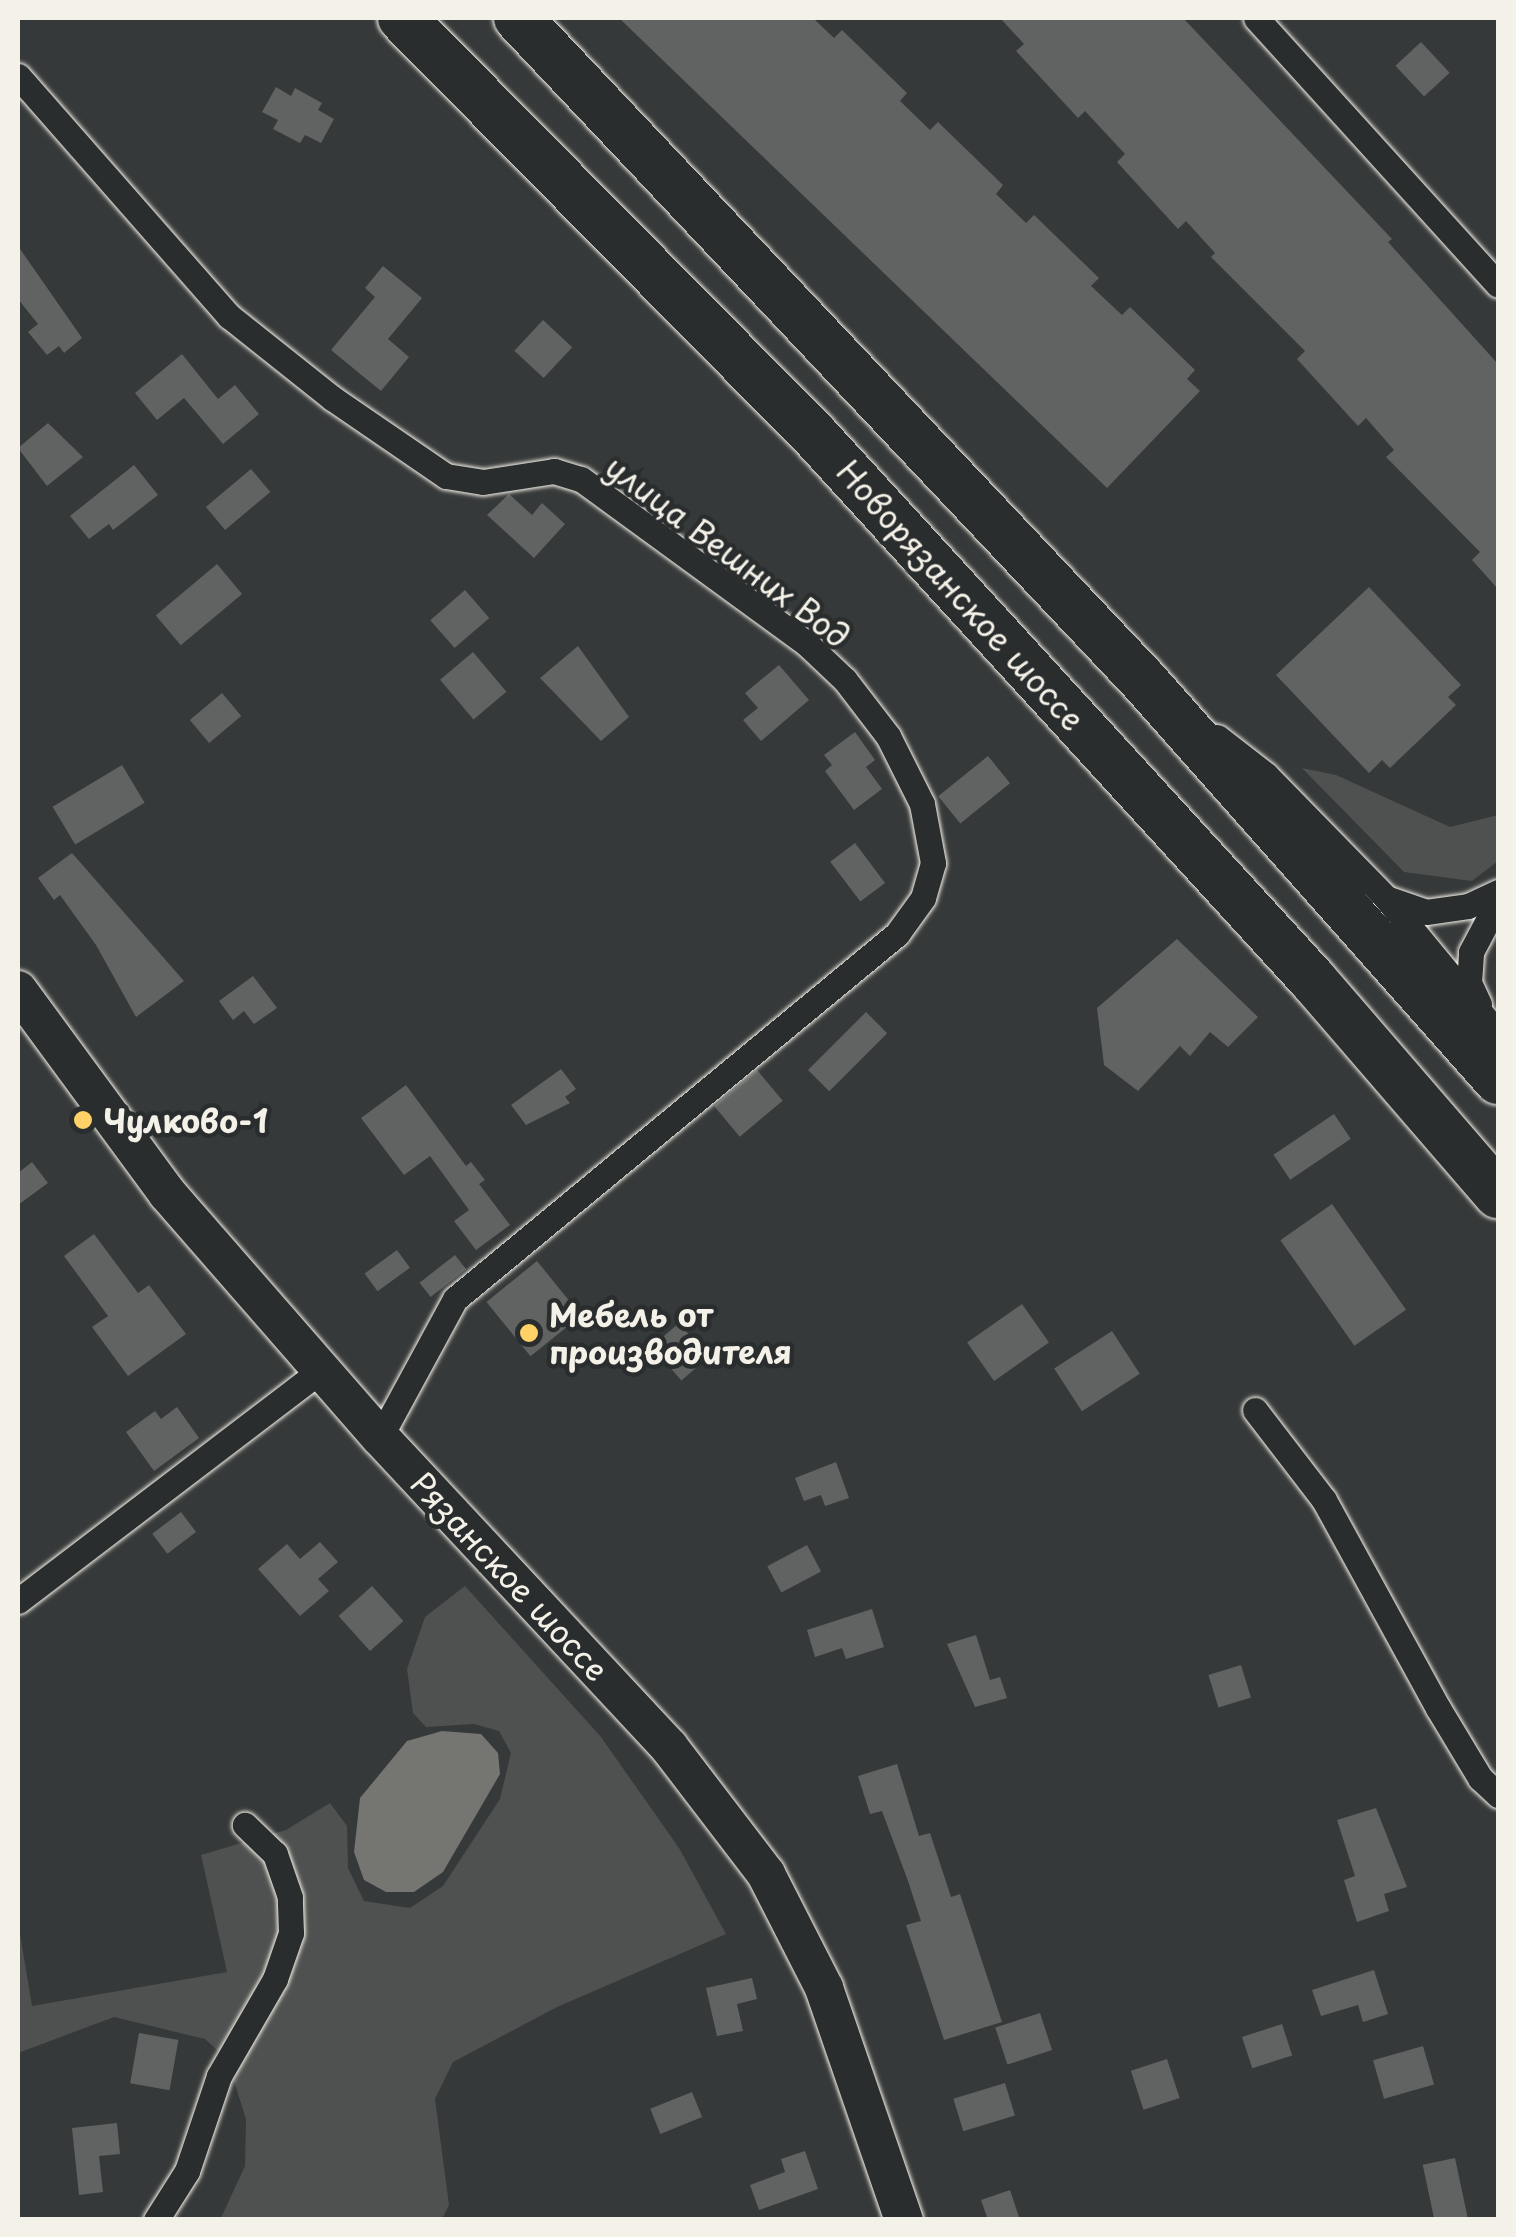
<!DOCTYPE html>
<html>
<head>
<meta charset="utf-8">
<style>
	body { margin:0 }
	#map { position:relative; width:1516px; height:2237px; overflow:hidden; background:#363939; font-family:"Playpen Sans",sans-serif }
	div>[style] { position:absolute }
	.green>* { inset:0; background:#4e514f }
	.water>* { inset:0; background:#757572 }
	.building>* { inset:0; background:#616362; transform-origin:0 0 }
	.roads { filter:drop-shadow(0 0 2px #f4f1e8) drop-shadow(0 0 2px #f4f1e8) }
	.street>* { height:25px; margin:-12.5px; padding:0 12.5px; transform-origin:12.5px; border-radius:12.5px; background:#2a2d2e }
	.secondary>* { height:38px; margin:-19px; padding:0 19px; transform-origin:19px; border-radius:19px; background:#2a2d2e }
	.highway>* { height:48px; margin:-24px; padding:0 24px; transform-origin:24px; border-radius:24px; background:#2a2d2e }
	.dots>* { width:28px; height:28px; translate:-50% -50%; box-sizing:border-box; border:5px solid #2a2d2e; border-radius:50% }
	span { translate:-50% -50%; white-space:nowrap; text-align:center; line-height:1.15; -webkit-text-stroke:9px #2a2d2e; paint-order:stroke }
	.street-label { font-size:32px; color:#f4f1e8 }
	.poi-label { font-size:32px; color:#f4f1e8; font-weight:700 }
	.left { translate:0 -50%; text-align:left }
	.frame { position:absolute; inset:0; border:20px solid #f4f1e8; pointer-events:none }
</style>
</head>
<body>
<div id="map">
	<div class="green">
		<div style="clip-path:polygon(1302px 768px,1336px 775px,1450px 827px,1498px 815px,1498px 861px,1472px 881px,1404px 872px)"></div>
		<div style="clip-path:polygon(465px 1586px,601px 1737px,679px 1848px,726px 1934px,557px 2007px,453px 2062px,435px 2099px,449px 2205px,442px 2219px,220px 2220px,245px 2166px,246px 2119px,227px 2059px,205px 2039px,114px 2017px,18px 2053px,18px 1922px,32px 2006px,227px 1972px,201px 1855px,286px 1830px,330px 1803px,347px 1826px,348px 1868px,364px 1901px,410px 1908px,443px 1886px,500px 1799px,511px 1753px,499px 1731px,474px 1724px,426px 1727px,413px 1713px,407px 1669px,425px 1617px)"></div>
	</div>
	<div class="water">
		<div style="clip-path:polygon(442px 1731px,481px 1734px,498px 1753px,500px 1774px,443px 1872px,414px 1892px,386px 1892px,364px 1880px,354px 1852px,360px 1798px,407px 1741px)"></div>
	</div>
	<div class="building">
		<div style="clip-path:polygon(619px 18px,813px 18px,834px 38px,842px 30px,907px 93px,900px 101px,930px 130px,938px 122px,1003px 185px,996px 194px,1026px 223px,1034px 215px,1099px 278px,1091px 286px,1122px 315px,1130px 307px,1195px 370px,1187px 379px,1200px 391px,1107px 488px)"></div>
		<div style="clip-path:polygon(1000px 18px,1183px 18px,1392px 239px,1388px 242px,1498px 364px,1498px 589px,1472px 560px,1480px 552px,1386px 457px,1394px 450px,1366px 418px,1358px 426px,1297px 359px,1305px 351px,1211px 257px,1215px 253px,1186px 221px,1178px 229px,1117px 162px,1125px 154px,1085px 111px,1078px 118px,1016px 51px,1024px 44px)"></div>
		<div style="left:1421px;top:42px;width:42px;height:35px;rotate:47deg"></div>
		<div style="clip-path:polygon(276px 87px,291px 96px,295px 88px,322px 103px,318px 110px,334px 119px,321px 143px,305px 135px,300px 143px,273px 129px,278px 120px,262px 112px)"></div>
		<div style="clip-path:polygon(18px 246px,82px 338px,64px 353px,59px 346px,47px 355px,28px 332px,38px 324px,18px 299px)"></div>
		<div style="clip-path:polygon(383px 266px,422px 298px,388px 339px,409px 357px,381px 391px,331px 350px,375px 297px,365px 288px)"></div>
		<div style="left:543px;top:320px;width:40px;height:42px;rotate:43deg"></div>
		<div style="clip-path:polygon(182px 354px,218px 399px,235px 385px,259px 414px,223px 444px,184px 398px,157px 420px,135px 393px)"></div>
		<div style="clip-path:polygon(48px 423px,83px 457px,47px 486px,18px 448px)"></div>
		<div style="clip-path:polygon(134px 465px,158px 495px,113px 530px,109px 524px,89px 539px,70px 516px)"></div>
		<div style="left:251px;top:469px;width:30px;height:59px;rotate:50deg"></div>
		<div style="clip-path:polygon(509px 494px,532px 515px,542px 503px,565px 524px,534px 558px,487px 515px)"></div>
		<div style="left:217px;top:564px;width:39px;height:80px;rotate:50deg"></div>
		<div style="clip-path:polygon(1369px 587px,1461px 685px,1448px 697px,1456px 705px,1390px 768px,1382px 760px,1369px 773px,1276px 675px)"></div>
		<div style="left:465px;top:590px;width:37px;height:46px;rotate:49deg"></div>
		<div style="clip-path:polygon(578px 646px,629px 717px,601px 741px,540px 678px)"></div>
		<div style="left:473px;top:652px;width:52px;height:43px;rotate:50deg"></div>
		<div style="clip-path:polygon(779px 665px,809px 700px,761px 741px,743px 720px,758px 708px,745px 693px)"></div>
		<div style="left:222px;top:693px;width:30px;height:42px;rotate:50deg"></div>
		<div style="clip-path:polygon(855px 732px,875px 760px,866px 767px,882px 789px,854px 810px,825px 771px,832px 765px,824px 755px)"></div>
		<div style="left:988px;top:756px;width:35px;height:64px;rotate:51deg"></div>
		<div style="left:122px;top:765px;width:44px;height:81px;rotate:59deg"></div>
		<div style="left:855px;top:843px;width:50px;height:31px;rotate:53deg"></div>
		<div style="clip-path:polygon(72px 853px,184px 981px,136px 1017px,96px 945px,60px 895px,54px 900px,38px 878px)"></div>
		<div style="clip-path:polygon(1177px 939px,1258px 1017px,1228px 1047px,1210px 1032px,1190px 1056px,1180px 1046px,1138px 1091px,1104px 1065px,1097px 1008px)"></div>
		<div style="clip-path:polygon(253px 976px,277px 1008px,254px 1024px,244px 1011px,233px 1020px,219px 1001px)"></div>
		<div style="left:866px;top:1012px;width:30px;height:82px;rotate:45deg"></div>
		<div style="clip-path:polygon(561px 1069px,576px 1089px,565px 1097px,570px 1103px,526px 1125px,511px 1105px)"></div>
		<div style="left:757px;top:1070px;width:40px;height:56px;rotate:50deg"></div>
		<div style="clip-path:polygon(406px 1085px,466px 1166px,471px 1162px,485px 1180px,479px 1184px,510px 1225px,476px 1250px,454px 1221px,469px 1210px,430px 1156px,404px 1175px,361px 1118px)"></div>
		<div style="left:1334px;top:1114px;width:30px;height:73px;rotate:56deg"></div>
		<div style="clip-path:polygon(32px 1162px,48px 1183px,18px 1205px,18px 1173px)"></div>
		<div style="left:1332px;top:1204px;width:129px;height:63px;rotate:55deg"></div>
		<div style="clip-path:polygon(94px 1234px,138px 1293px,149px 1285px,186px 1334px,128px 1376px,92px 1327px,108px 1316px,64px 1256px)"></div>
		<div style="left:397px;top:1250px;width:22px;height:40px;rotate:54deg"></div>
		<div style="left:455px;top:1255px;width:18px;height:45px;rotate:52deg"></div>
		<div style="left:537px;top:1261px;width:70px;height:65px;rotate:51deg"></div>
		<div style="left:1022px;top:1304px;width:47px;height:67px;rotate:55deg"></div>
		<div style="left:679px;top:1323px;width:45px;height:36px;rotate:49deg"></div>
		<div style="left:1112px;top:1331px;width:51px;height:69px;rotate:57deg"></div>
		<div style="clip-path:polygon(177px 1407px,199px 1438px,154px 1471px,126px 1432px,155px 1411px,161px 1419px)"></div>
		<div style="clip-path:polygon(836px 1462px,849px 1498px,825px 1506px,821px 1495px,804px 1501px,795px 1478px)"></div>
		<div style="left:181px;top:1512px;width:25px;height:36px;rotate:53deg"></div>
		<div style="clip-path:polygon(320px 1542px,338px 1562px,318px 1579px,329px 1591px,300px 1616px,258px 1569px,287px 1544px,300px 1559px)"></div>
		<div style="left:807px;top:1545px;width:30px;height:45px;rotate:62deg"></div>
		<div style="left:372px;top:1586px;width:47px;height:45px;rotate:48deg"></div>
		<div style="clip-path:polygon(872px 1609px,884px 1647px,846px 1659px,842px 1648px,815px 1657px,807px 1630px)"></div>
		<div style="clip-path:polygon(976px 1635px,990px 1680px,1000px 1677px,1007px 1698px,975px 1707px,947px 1644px)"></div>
		<div style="left:1241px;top:1665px;width:34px;height:34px;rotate:73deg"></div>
		<div style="clip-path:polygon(897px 1764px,919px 1836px,930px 1833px,951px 1897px,960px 1894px,1002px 2022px,944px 2040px,906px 1925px,921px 1921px,908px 1881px,882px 1811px,870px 1814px,858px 1776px)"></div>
		<div style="clip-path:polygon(1376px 1808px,1407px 1887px,1384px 1894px,1389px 1911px,1357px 1922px,1344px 1880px,1355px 1876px,1337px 1820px)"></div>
		<div style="clip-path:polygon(1374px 1970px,1388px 2014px,1363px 2022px,1358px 2005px,1321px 2016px,1312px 1990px)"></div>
		<div style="clip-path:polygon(752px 1978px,757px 1999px,737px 2004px,743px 2031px,717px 2036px,706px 1988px)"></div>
		<div style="left:1040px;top:2013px;width:39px;height:47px;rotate:72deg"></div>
		<div style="left:1282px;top:2024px;width:33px;height:42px;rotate:72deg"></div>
		<div style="left:139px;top:2033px;width:40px;height:51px;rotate:10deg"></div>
		<div style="left:1423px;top:2046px;width:40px;height:52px;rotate:74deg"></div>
		<div style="left:1167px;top:2059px;width:41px;height:38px;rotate:72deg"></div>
		<div style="left:1005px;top:2083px;width:34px;height:54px;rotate:73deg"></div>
		<div style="left:692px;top:2092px;width:27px;height:45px;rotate:68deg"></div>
		<div style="clip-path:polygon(117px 2123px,120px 2154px,99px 2156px,103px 2192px,79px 2195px,72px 2128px)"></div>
		<div style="clip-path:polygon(805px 2151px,818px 2189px,759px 2210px,750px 2185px,785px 2172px,781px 2159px)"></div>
		<div style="left:1455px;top:2158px;width:63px;height:33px;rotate:78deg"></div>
		<div style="clip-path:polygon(1010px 2190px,1020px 2220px,988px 2220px,981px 2200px)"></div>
	</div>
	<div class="roads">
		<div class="street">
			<div style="left:1256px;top:18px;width:360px;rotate:47.8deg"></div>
			<div style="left:18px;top:76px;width:320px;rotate:48.7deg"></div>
			<div style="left:229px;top:316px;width:132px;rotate:38.5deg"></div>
			<div style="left:332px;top:398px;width:138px;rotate:34.4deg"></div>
			<div style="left:446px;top:476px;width:37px;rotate:9deg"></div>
			<div style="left:483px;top:482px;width:72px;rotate:-8.8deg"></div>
			<div style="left:554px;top:471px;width:28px;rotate:17deg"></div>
			<div style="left:581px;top:479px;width:280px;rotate:36.1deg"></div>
			<div style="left:807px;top:644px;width:52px;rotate:43.5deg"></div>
			<div style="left:845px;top:680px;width:71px;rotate:52.5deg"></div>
			<div style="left:888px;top:736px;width:76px;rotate:63.4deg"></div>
			<div style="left:922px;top:804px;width:60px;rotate:79.4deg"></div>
			<div style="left:933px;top:863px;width:36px;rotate:106deg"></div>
			<div style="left:923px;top:898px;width:44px;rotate:125.8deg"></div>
			<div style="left:897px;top:934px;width:573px;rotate:140.45deg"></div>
			<div style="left:455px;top:1299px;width:157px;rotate:118.5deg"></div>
			<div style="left:1217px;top:737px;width:62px;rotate:37.8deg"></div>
			<div style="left:1266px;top:775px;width:172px;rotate:45.7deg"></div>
			<div style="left:1386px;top:898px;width:176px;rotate:50.5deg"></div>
			<div style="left:1389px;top:899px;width:39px;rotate:19deg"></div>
			<div style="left:1426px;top:912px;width:42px;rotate:-8.1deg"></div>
			<div style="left:1468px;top:906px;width:33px;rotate:-25deg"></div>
			<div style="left:1479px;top:1004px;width:23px;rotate:-115deg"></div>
			<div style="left:1469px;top:983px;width:31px;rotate:-86deg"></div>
			<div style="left:1471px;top:952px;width:58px;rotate:-62.1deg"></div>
			<div style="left:1255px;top:1410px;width:113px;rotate:52.5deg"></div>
			<div style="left:1324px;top:1500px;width:237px;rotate:61.3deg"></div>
			<div style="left:1438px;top:1708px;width:82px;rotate:59deg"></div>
			<div style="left:1480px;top:1778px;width:25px;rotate:43deg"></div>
			<div style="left:18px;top:1601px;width:381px;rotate:-37.3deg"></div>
			<div style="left:156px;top:2220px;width:58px;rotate:-57.7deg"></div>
			<div style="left:187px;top:2171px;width:100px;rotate:-71.4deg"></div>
			<div style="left:219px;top:2076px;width:112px;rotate:-60deg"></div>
			<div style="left:275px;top:1979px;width:49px;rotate:-70.8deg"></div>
			<div style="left:291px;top:1933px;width:36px;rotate:-92deg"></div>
			<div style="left:290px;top:1897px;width:46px;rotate:-109.2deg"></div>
			<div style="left:275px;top:1854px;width:42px;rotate:-136deg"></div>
		</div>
		<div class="secondary">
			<div style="left:18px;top:990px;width:252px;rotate:53.7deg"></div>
			<div style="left:167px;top:1193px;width:324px;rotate:48.9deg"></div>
			<div style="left:380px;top:1437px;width:424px;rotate:47deg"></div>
			<div style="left:669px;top:1747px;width:160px;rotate:52.6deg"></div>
			<div style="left:766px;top:1874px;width:128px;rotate:63deg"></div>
			<div style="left:824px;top:1988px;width:245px;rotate:71deg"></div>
		</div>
		<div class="highway">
			<div style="left:402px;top:18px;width:590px;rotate:45.34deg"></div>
			<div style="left:817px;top:438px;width:735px;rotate:47.54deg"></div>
			<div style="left:1313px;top:980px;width:283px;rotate:49.2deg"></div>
			<div style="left:518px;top:18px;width:910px;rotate:46.65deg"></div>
			<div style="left:1143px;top:680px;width:535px;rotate:48.41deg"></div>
		</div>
	</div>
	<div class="dots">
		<div style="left:83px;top:1120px;background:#ffd166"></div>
		<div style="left:529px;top:1333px;background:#ffd166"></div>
	</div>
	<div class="street-label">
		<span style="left:728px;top:551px;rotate:37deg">улица Вешних Вод</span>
		<span style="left:961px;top:595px;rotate:48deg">Новорязанское шоссе</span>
		<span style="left:510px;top:1576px;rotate:47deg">Рязанское шоссе</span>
	</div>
	<div class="poi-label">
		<span class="left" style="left:103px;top:1120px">Чулково-1</span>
		<span class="left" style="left:549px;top:1333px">Мебель от<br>производителя</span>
	</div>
	<div class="frame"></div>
</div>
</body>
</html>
